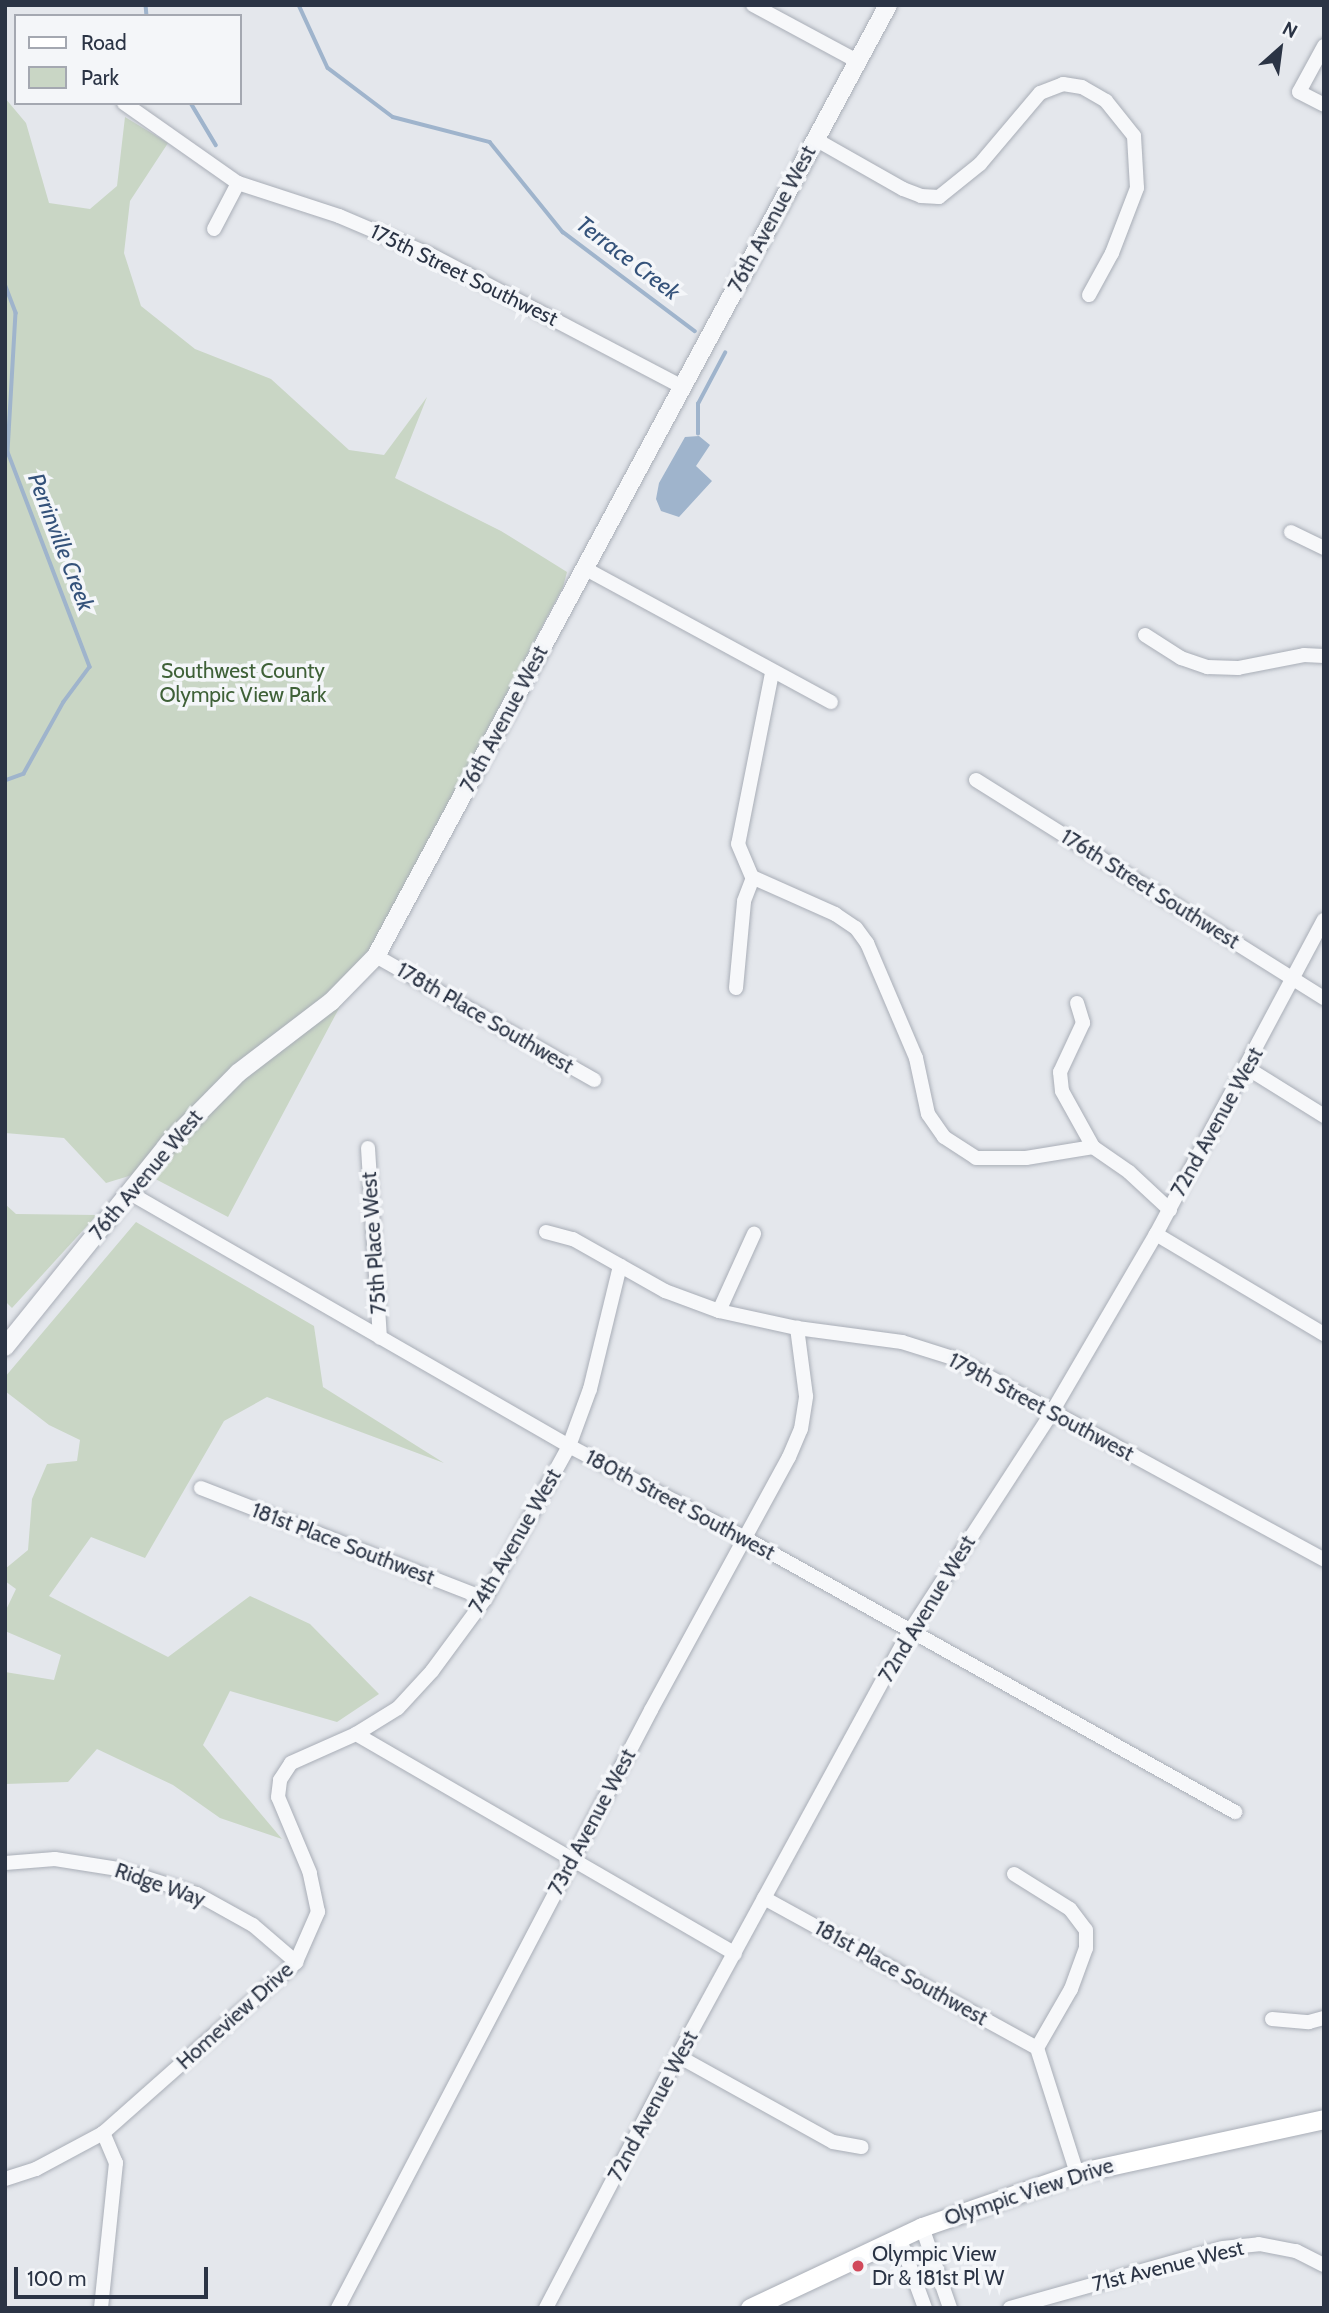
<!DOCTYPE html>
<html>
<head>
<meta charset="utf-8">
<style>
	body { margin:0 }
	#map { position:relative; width:1329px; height:2313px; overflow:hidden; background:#e4e7ec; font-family:Cabin,sans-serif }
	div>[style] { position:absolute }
	.green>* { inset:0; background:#c9d6c5 }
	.water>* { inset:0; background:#9fb4cc }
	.stream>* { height:3.5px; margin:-1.75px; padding:0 1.75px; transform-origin:1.75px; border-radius:1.75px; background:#9fb4cc }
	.roads { filter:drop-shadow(0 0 2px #a9aeb7) drop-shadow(0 0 2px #a9aeb7) }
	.minor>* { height:14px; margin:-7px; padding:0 7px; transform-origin:7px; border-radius:7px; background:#f7f8fa }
	.tertiary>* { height:18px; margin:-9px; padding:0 9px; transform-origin:9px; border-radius:9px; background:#f7f8fa }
	.secondary>* { height:19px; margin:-9.5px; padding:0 9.5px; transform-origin:9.5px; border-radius:9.5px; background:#fff }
	.dots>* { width:19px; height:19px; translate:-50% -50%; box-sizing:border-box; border:4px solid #f4f6f9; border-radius:50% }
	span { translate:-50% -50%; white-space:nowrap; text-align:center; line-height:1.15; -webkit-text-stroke:7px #f4f6f9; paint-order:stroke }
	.street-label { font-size:21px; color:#2b3445 }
	.park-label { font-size:21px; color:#3f6138 }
	.poi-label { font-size:21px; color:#2b3445 }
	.left { translate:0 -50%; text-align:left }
	.water-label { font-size:23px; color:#34527a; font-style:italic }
	.frame { position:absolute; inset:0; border:7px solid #2b3445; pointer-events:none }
	.legend { position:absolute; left:14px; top:14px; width:228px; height:91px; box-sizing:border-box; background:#f4f6f9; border:2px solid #a4a8b1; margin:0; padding:9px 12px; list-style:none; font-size:21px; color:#2b3445 }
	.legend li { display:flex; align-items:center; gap:14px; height:35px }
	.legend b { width:35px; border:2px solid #a4a8b1 }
	.north { position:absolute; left:1245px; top:14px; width:70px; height:70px; -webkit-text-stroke:5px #f4f6f9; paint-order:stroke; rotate:28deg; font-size:19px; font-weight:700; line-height:28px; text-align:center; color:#2b3445 }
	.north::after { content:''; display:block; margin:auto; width:24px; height:32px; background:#2b3445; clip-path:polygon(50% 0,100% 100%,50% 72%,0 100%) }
	.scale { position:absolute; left:14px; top:2267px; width:194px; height:32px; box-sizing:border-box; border:4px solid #2b3445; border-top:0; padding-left:9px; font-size:21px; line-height:24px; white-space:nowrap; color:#2b3445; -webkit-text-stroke:5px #f4f6f9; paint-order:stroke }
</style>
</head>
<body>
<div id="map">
	<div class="green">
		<div style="clip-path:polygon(5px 98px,26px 123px,49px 203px,90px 209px,117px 186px,125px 117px,168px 143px,130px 201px,124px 253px,141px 306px,195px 349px,271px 379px,349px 450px,384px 455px,427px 397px,395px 478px,501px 531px,567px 572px,563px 587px,228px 1217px,142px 1172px,106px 1183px,64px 1138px,5px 1133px)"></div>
		<div style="clip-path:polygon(5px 1204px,16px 1214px,97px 1215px,12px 1308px,5px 1301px)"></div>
		<div style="clip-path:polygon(136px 1222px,314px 1326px,323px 1387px,444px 1463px,267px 1397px,224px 1421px,145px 1558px,91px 1537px,49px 1596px,168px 1657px,250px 1596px,310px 1624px,379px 1694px,337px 1722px,230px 1691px,203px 1745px,282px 1839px,220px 1818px,173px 1785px,97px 1749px,68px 1782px,5px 1784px,5px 1672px,54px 1680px,61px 1655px,5px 1631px,5px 1612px,16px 1589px,5px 1581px,5px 1569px,28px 1550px,32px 1499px,47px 1464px,77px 1461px,80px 1440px,49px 1425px,5px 1391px,5px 1377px)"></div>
	</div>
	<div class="water">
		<div style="clip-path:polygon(699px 436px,710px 445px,696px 466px,712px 481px,679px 517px,661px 511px,656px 499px,659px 483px,685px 437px)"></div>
	</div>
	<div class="stream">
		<div style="left:146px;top:5px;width:11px;rotate:85deg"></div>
		<div style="left:299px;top:5px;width:69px;rotate:65.3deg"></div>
		<div style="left:328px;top:68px;width:81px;rotate:37deg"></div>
		<div style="left:393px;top:117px;width:100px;rotate:14.5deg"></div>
		<div style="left:490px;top:142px;width:116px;rotate:51deg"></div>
		<div style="left:563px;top:232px;width:165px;rotate:36.9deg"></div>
		<div style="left:191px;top:103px;width:49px;rotate:59.2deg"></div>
		<div style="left:5px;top:284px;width:31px;rotate:69deg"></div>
		<div style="left:16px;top:313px;width:139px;rotate:93.3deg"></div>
		<div style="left:8px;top:452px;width:230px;rotate:69.1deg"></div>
		<div style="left:90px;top:667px;width:44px;rotate:126.6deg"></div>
		<div style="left:64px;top:702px;width:82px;rotate:119.1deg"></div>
		<div style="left:24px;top:774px;width:20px;rotate:160deg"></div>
		<div style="left:698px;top:434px;width:30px;rotate:-90deg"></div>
		<div style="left:698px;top:404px;width:58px;rotate:-62.1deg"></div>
	</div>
	<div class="roads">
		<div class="minor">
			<div style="left:753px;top:5px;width:118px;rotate:28.3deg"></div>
			<div style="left:1324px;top:46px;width:52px;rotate:118.5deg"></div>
			<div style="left:1299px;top:92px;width:28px;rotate:27deg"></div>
			<div style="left:124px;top:103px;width:139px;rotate:35.1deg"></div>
			<div style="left:238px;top:183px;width:106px;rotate:18.1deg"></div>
			<div style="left:339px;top:216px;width:100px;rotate:23deg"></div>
			<div style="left:431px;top:255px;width:284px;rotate:27.7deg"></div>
			<div style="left:815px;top:139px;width:101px;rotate:29.6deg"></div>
			<div style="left:903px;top:189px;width:19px;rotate:21deg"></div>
			<div style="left:921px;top:196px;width:18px;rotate:3deg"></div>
			<div style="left:939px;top:197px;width:53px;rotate:-38.8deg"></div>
			<div style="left:980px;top:164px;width:93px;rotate:-49.8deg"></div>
			<div style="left:1040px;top:93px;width:25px;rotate:-21deg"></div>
			<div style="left:1063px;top:84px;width:19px;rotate:9deg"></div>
			<div style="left:1082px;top:87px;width:28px;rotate:30deg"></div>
			<div style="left:1106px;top:101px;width:45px;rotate:51.3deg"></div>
			<div style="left:1134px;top:136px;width:52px;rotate:86.7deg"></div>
			<div style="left:1137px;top:188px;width:70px;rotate:111deg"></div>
			<div style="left:1112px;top:253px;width:48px;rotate:118.7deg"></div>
			<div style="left:214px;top:229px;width:52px;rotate:-62.4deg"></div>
			<div style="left:1291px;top:532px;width:37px;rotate:26deg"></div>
			<div style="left:584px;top:568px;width:281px;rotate:28.5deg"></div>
			<div style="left:1145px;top:635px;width:43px;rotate:32.6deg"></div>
			<div style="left:1181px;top:658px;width:28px;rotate:19deg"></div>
			<div style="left:1207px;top:667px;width:31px;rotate:2deg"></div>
			<div style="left:1238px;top:668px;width:67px;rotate:-11.1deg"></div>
			<div style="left:1304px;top:655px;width:20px;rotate:3deg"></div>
			<div style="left:772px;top:673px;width:174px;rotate:101.2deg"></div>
			<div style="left:738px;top:844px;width:36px;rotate:67deg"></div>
			<div style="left:752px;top:877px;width:91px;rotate:24deg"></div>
			<div style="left:835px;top:914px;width:25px;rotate:34deg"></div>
			<div style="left:856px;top:928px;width:19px;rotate:54deg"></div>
			<div style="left:867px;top:943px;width:125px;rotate:66.9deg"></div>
			<div style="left:916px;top:1058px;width:57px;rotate:77.9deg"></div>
			<div style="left:928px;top:1114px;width:28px;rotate:55deg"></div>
			<div style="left:944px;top:1137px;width:38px;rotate:33deg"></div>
			<div style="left:976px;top:1158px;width:50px"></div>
			<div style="left:1026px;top:1158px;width:68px;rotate:-9.3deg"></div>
			<div style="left:1093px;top:1147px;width:44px;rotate:34.8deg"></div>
			<div style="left:1129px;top:1172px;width:56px;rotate:42.8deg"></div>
			<div style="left:976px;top:780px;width:411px;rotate:32.1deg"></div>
			<div style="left:376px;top:956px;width:251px;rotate:29.6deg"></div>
			<div style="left:736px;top:988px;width:87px;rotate:-84.7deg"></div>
			<div style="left:744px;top:901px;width:25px;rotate:-69deg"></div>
			<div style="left:1077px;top:1003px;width:21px;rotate:73deg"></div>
			<div style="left:1083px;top:1023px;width:54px;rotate:115.1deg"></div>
			<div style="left:1060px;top:1072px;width:19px;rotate:84deg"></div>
			<div style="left:1062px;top:1091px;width:64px;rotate:61deg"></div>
			<div style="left:1247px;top:1068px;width:91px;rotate:31.9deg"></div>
			<div style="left:368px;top:1148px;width:190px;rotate:86.4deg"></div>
			<div style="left:128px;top:1192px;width:509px;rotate:29.94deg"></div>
			<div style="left:569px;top:1446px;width:196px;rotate:27.6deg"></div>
			<div style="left:743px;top:1537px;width:564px;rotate:29.2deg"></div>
			<div style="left:546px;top:1232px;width:28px;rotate:15deg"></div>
			<div style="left:573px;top:1239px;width:106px;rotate:29.5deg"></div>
			<div style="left:665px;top:1291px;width:58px;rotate:20.3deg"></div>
			<div style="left:719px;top:1311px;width:80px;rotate:12.3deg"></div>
			<div style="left:797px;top:1328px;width:106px;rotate:7.6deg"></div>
			<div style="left:902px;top:1342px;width:57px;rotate:17.5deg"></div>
			<div style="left:956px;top:1359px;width:419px;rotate:28.6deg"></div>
			<div style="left:1156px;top:1234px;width:196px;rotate:30.8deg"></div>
			<div style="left:719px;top:1311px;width:85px;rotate:-65.6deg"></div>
			<div style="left:201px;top:1488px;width:305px;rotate:21.3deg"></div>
			<div style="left:356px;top:1734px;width:438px;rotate:30.1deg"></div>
			<div style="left:5px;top:1863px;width:50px;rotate:-4.6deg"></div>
			<div style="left:55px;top:1859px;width:64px;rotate:9deg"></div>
			<div style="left:118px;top:1869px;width:83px;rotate:17.6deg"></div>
			<div style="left:197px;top:1894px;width:64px;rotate:29deg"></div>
			<div style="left:253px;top:1925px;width:57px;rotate:40.7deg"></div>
			<div style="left:1014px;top:1874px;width:66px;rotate:32deg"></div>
			<div style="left:1070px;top:1909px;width:26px;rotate:53deg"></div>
			<div style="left:1086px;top:1930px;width:18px;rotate:90deg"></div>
			<div style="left:1086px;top:1948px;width:44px;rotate:110.1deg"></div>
			<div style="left:1071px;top:1989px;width:68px;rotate:120deg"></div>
			<div style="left:1037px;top:2048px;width:131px;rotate:72.3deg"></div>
			<div style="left:764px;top:1898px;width:311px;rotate:28.8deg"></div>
			<div style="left:1272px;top:2019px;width:37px;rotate:5deg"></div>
			<div style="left:1309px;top:2022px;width:16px;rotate:-15deg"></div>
			<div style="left:678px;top:2056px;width:177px;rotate:29deg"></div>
			<div style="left:833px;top:2142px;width:29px;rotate:10deg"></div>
			<div style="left:5px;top:2179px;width:33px;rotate:-18deg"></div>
			<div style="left:36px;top:2169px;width:76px;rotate:-28.2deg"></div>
			<div style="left:103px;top:2133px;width:258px;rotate:-41.5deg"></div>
			<div style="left:296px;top:1962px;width:55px;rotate:-66.3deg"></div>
			<div style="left:318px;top:1912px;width:40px;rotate:-102deg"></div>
			<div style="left:310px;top:1873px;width:82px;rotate:-112.8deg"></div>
			<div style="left:278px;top:1797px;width:17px;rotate:-83deg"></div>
			<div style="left:280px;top:1780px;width:20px;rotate:-57deg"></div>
			<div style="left:291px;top:1763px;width:71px;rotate:-24deg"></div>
			<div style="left:356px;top:1734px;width:49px;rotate:-31.8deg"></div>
			<div style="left:398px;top:1708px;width:50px;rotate:-47.4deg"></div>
			<div style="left:432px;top:1671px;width:89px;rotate:-53.6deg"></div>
			<div style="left:485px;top:1599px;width:175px;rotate:-61.2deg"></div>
			<div style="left:569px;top:1446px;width:61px;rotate:-69.8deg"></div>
			<div style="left:590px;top:1389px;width:127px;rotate:-76.3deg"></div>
			<div style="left:922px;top:2227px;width:86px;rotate:70.9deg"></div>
			<div style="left:899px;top:2237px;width:76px;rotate:69.9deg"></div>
			<div style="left:101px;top:2308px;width:146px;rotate:-84.1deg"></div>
			<div style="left:116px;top:2163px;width:33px;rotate:-113deg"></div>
			<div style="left:338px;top:2308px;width:675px;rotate:-62.37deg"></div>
			<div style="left:651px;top:1710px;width:288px;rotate:-61.4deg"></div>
			<div style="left:789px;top:1457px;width:30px;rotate:-67deg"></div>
			<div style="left:801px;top:1429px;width:33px;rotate:-81deg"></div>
			<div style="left:806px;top:1396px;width:69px;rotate:-97.5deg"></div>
			<div style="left:546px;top:2308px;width:284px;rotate:-62.4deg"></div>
			<div style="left:678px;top:2056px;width:484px;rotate:-61.4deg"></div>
			<div style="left:910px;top:1631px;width:261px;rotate:-57deg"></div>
			<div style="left:1052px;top:1412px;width:206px;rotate:-59.7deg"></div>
			<div style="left:1156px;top:1234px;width:356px;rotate:-61.9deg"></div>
			<div style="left:1010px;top:2308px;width:221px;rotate:-15.7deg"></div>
			<div style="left:1223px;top:2248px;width:36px;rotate:-6deg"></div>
			<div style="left:1259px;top:2244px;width:38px;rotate:11deg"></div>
			<div style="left:1296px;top:2251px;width:31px;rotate:27deg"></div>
		</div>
		<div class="tertiary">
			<div style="left:5px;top:1347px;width:262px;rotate:-51.2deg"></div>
			<div style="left:169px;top:1143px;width:98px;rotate:-45.4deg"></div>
			<div style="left:238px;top:1073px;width:117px;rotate:-37.4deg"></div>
			<div style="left:331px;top:1002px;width:64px;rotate:-45.6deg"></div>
			<div style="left:376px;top:956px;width:1080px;rotate:-61.7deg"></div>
		</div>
		<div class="secondary">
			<div style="left:750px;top:2308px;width:190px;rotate:-25.2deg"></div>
			<div style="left:922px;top:2227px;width:164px;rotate:-19.2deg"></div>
			<div style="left:1077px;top:2173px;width:253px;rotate:-12.3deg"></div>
		</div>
	</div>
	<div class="dots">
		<div style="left:858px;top:2266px;background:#d1495b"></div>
	</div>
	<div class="street-label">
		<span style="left:772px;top:219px;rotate:-62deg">76th Avenue West</span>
		<span style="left:464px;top:275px;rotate:26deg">175th Street Southwest</span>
		<span style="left:504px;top:719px;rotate:-62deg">76th Avenue West</span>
		<span style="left:1150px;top:889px;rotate:32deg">176th Street Southwest</span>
		<span style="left:485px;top:1018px;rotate:30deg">178th Place Southwest</span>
		<span style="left:1217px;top:1122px;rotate:-61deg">72nd Avenue West</span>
		<span style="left:146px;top:1175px;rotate:-50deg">76th Avenue West</span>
		<span style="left:374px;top:1243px;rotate:-94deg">75th Place West</span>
		<span style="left:1041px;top:1407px;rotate:28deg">179th Street Southwest</span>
		<span style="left:680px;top:1505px;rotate:28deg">180th Street Southwest</span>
		<span style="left:515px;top:1541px;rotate:-60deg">74th Avenue West</span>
		<span style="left:343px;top:1544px;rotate:21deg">181st Place Southwest</span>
		<span style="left:927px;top:1609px;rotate:-59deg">72nd Avenue West</span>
		<span style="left:592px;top:1822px;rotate:-62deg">73rd Avenue West</span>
		<span style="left:160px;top:1885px;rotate:19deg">Ridge Way</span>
		<span style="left:901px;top:1973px;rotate:29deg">181st Place Southwest</span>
		<span style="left:235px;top:2016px;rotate:-42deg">Homeview Drive</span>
		<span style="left:653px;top:2106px;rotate:-62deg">72nd Avenue West</span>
		<span style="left:1029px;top:2192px;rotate:-18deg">Olympic View Drive</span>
		<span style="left:1168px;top:2266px;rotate:-14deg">71st Avenue West</span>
	</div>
	<div class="park-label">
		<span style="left:243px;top:683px">Southwest County<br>Olympic View Park</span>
	</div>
	<div class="poi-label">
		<span class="left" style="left:872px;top:2266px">Olympic View<br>Dr &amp; 181st Pl W</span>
	</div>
	<div class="water-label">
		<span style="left:628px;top:258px;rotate:37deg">Terrace Creek</span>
		<span style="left:61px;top:542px;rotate:69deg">Perrinville Creek</span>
	</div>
	<div class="frame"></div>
	<ul class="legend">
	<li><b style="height:9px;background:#fff"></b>Road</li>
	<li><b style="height:19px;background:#c9d6c5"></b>Park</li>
	</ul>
	<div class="north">N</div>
	<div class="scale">100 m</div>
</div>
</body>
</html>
